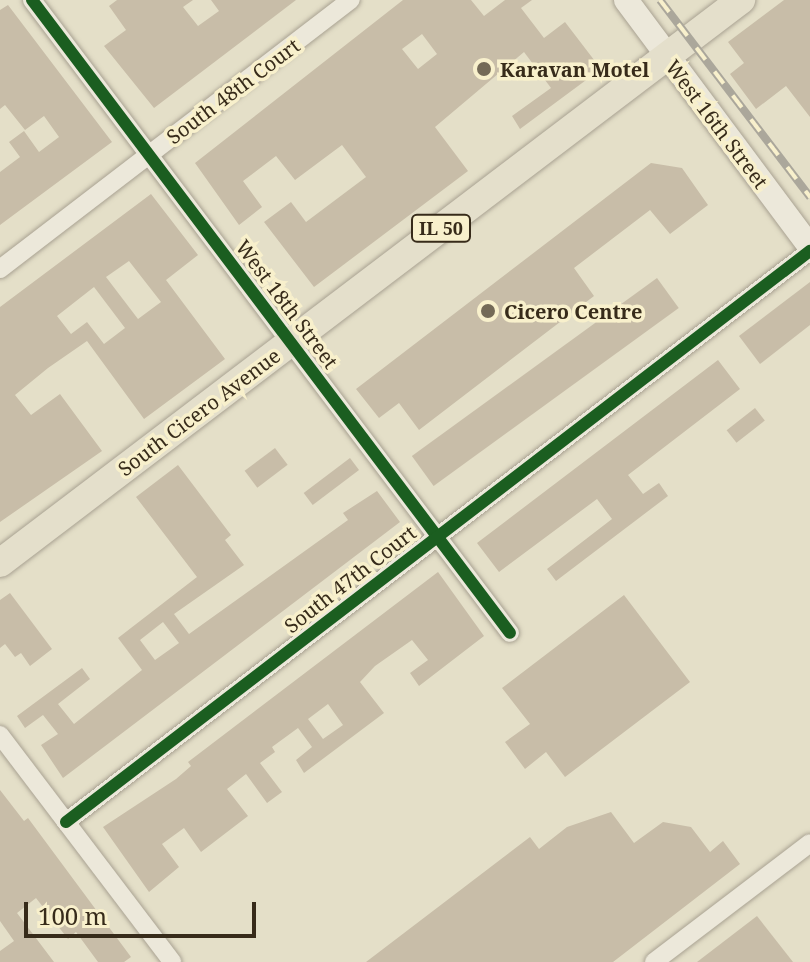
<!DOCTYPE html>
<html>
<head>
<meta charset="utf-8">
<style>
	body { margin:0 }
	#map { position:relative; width:810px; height:962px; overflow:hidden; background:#e4dfc8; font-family:"Noto Serif",serif }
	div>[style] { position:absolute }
	.building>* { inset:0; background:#c8bda8; transform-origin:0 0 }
	.roads { filter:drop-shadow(0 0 2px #a9a292) drop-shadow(0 0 2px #a9a292) }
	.street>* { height:18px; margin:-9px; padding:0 9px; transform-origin:9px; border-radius:9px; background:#ece8da }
	.secondary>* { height:24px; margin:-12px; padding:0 12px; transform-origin:12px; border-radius:12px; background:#ece8da }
	.primary>* { height:28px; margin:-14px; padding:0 14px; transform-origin:14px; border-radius:14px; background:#e4dfcb }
	.rail>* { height:8px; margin-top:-4px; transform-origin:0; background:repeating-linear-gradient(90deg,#f8f0cc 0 15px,#aba79b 0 30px); box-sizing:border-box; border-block:2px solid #aba79b }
	.cycleway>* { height:12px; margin:-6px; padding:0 6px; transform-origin:6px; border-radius:6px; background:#1b5e20 }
	.dots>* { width:22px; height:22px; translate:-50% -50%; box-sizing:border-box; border:4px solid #f8f0cc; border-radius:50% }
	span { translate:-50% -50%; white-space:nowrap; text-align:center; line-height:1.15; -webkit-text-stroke:7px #f8f0cc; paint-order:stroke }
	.shield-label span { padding:2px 6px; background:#f8f0cc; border:2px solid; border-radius:6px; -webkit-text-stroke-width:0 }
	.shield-label { font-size:18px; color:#372b1a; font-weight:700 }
	.poi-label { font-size:20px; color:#372b1a; font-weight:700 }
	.left { translate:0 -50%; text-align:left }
	.street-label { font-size:20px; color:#372b1a }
	.scale { position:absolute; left:24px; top:902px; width:232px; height:36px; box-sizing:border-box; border:4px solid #372b1a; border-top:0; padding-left:10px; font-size:24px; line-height:28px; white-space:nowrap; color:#372b1a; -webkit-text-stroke:6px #f8f0cc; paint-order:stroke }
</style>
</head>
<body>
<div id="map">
	<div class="building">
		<div style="clip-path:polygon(117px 0,193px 0,183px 7px,198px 26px,219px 11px,211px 0,296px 0,154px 108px,104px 46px,126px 30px,109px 6px)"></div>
		<div style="clip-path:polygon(evenodd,403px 0,471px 0,484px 16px,505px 0,532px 0,521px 8px,544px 38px,565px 22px,601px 69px,520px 129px,512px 116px,551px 88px,524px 52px,435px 127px,468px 171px,314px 287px,264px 222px,291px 202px,306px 222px,366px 177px,342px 145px,295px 180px,276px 156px,243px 181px,262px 207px,239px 225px,195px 163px,403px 0,422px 34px,437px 54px,418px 69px,402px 49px,422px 34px)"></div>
		<div style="clip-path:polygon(784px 0,810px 0,810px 117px,786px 86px,756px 109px,730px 74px,744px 63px,728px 42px)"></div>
		<div style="clip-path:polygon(8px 5px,112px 142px,0 225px,0 172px,20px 157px,9px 142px,24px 131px,39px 152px,59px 137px,44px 116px,25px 130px,5px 105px,0 109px,0 10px)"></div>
		<div style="clip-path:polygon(651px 163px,682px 168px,708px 205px,670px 234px,650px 210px,574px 268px,594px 296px,419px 430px,399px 403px,379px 418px,356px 389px)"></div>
		<div style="clip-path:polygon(evenodd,151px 194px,198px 255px,166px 280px,225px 359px,144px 419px,87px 341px,48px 368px,15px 395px,31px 415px,60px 394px,102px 451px,0 522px,0 307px,151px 194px,129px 261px,161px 302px,138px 319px,106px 277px,129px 261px,151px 194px,94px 287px,125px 328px,104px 344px,87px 322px,71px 334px,57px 316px,94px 287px)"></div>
		<div style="left:657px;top:278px;width:37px;height:303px;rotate:54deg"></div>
		<div style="clip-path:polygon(810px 282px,810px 325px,760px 364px,739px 336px)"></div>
		<div style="clip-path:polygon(718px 360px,740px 389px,628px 475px,643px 494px,659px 483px,668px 496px,556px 581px,547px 569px,612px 519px,597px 499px,499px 572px,477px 543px)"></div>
		<div style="left:755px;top:408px;width:16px;height:36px;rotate:52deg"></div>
		<div style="left:275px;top:448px;width:21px;height:38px;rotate:53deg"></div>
		<div style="left:350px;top:458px;width:15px;height:58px;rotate:53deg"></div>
		<div style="clip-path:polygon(evenodd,178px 465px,231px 535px,225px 540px,244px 565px,174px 614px,189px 634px,348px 520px,343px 513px,377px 491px,400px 522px,63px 778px,41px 745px,58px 734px,43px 715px,25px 728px,17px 716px,82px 668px,90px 679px,58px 704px,74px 724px,142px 670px,118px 638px,197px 577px,136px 497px,178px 465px,163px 622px,179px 643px,155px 660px,140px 640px,163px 622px)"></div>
		<div style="clip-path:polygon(evenodd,438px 572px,484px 636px,419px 686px,410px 673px,428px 660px,412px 640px,375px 666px,360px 682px,384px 713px,304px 773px,296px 760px,312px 747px,298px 728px,272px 747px,275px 752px,260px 763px,282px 792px,267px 803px,246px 774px,227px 789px,248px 816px,201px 852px,184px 828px,162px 844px,179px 867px,149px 892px,103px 827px,176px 779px,191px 766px,188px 762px,438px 572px,328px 704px,343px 725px,323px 739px,308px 719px,328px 704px)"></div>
		<div style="clip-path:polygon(10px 593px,52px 649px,30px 666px,21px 653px,15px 657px,5px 644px,0 648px,0 600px)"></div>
		<div style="clip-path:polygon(624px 595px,690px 682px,565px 777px,546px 752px,525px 769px,505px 742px,530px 724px,502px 688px)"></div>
		<div style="clip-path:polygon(0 790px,24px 821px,28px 818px,131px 957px,124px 962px,98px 962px,76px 932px,68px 939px,36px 898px,17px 913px,54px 962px,0 962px,0 951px,14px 941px,0 921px)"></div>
		<div style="clip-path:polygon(611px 812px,634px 843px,663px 822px,691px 827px,710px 852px,723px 841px,740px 864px,613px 962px,366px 962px,530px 837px,539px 849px,567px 827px)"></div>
		<div style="clip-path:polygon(757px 916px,793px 962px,697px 962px)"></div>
	</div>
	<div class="roads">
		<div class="street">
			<div style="left:32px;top:0;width:793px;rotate:52.94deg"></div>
			<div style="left:0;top:269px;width:442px;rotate:-37.5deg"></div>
			<div style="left:0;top:735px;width:285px;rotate:52.8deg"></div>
			<div style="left:66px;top:822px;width:938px;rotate:-37.51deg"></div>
			<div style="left:654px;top:962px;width:196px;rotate:-37.3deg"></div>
		</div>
		<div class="secondary">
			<div style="left:626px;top:0;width:308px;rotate:53.3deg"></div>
		</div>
		<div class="primary">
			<div style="left:0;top:563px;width:931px;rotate:-37.23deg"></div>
		</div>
	</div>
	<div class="rail">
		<div style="left:660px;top:0;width:248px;rotate:52.7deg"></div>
	</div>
	<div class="cycleway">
		<div style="left:32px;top:0;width:793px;rotate:52.94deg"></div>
		<div style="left:66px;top:822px;width:938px;rotate:-37.51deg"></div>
	</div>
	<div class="dots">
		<div style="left:484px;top:69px;background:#746a57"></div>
		<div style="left:488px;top:311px;background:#746a57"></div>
	</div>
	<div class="shield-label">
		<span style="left:441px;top:228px">IL 50</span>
	</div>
	<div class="poi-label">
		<span class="left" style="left:500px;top:69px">Karavan Motel</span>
		<span class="left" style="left:504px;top:311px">Cicero Centre</span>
	</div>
	<div class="street-label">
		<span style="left:233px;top:91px;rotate:-37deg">South 48th Court</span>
		<span style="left:717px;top:124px;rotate:53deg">West 16th Street</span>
		<span style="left:287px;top:304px;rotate:53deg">West 18th Street</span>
		<span style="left:199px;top:412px;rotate:-37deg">South Cicero Avenue</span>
		<span style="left:350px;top:579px;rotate:-38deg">South 47th Court</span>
	</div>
	<div class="scale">100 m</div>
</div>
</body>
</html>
